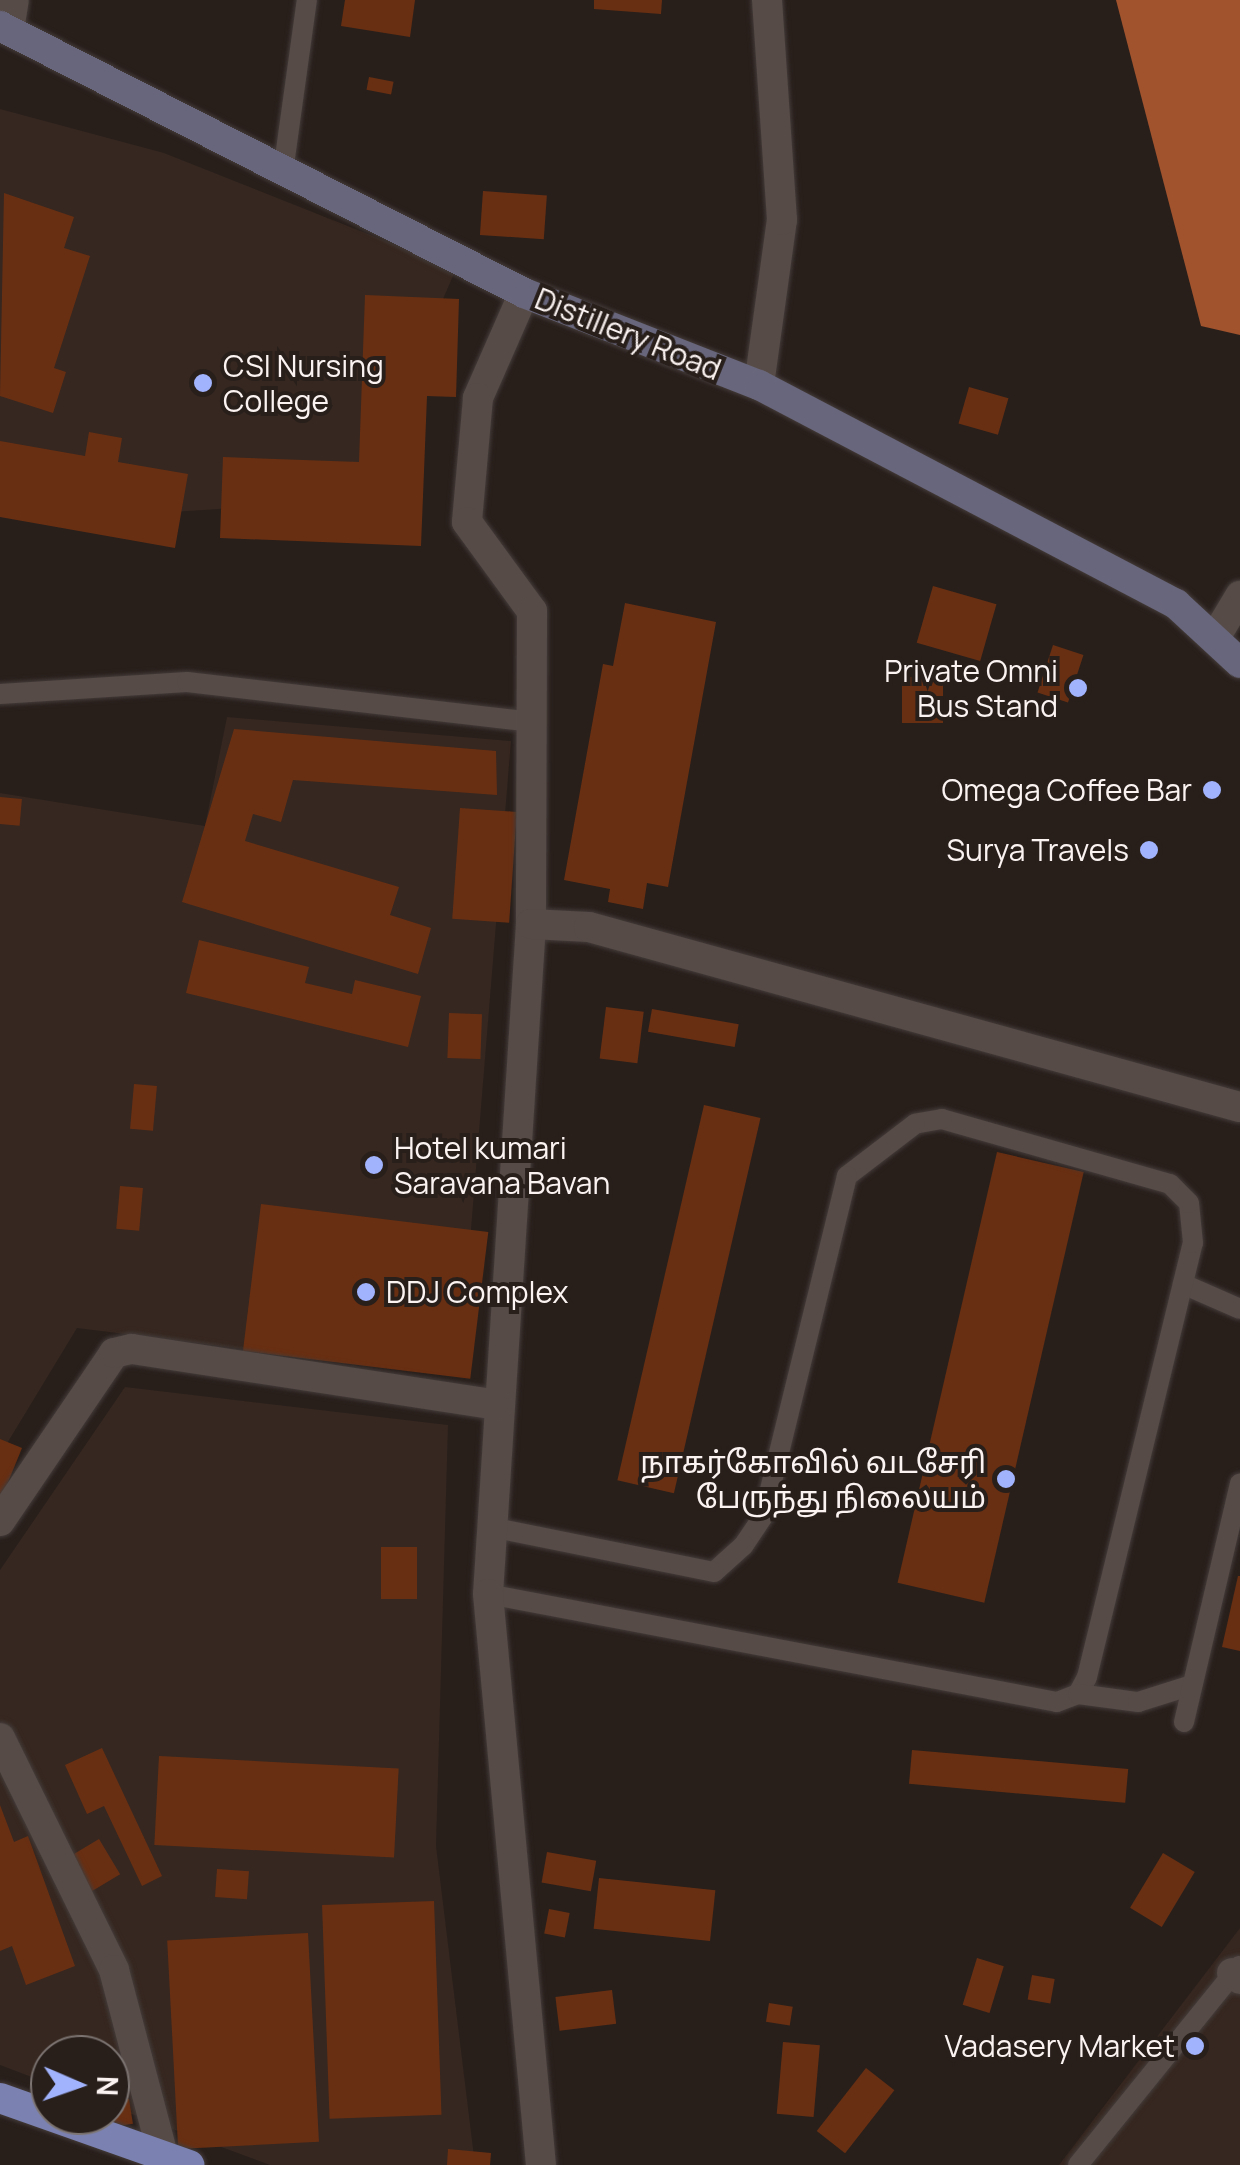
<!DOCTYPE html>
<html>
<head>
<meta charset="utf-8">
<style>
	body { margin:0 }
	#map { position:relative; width:1240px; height:2165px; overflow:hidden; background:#281f1b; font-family:Manrope,"Noto Sans Tamil",sans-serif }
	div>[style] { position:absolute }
	.built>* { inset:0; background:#362720 }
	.water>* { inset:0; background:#a1532e }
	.building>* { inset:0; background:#692f12; transform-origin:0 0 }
	.roads { filter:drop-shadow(0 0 2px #443c3a) drop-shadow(0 0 2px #443c3a) }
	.service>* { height:20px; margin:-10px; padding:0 10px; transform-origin:10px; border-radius:10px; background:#564b47 }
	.pedestrian>* { height:30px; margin:-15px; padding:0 15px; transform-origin:15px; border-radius:15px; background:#564b47 }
	.minor>* { height:30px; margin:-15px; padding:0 15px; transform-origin:15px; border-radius:15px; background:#564b47 }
	.secondary>* { height:30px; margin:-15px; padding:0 15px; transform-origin:15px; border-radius:15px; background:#68667c }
	.primary>* { height:30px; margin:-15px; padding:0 15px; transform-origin:15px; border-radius:15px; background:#7b82b1 }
	.dots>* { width:28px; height:28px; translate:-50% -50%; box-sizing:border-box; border:5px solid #281f1b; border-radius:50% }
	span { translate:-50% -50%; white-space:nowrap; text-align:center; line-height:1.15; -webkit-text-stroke:8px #281f1b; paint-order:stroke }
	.street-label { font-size:30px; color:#faf3f1 }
	.poi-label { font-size:30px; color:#faf3f1 }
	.left { translate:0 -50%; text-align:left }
	.right { translate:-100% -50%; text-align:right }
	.north { position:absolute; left:30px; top:2035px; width:100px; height:100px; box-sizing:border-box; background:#281f1b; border:2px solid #7c7471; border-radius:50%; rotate:92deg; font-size:28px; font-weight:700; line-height:40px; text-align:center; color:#faf3f1 }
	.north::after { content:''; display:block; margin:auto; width:35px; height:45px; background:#a1b3fd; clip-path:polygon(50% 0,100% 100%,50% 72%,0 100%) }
</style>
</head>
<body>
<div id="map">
	<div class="built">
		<div style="clip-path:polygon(0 109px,164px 153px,456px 269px,356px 500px,173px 512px,0 496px)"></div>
		<div style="clip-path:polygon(227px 717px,511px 741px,459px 1376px,77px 1328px,0 1455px,0 793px,205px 826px)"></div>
		<div style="clip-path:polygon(125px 1387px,448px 1425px,436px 1846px,475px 2165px,270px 2165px,110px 2106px,110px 2055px,50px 2055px,50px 2084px,0 2065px,0 1570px)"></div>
		<div style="clip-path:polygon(1240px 1928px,1240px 2165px,1059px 2165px)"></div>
	</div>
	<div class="water">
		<div style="clip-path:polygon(1116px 0,1240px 0,1240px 335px,1201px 326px)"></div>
	</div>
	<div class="building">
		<div style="clip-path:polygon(345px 0,415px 0,410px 37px,341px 26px)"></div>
		<div style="clip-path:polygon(594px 0,662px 0,661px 14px,594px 9px)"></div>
		<div style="left:369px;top:77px;width:25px;height:13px;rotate:11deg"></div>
		<div style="left:483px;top:191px;width:64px;height:44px;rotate:4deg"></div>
		<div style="clip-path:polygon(4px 193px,74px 217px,64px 248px,90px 256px,54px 368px,66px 372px,53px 413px,0 396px)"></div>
		<div style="clip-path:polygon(365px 295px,459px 299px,456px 397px,427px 396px,421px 546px,220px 538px,223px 457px,359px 462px)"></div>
		<div style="left:969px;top:387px;width:41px;height:38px;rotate:16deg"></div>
		<div style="clip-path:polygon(89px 432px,122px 438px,118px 462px,188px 474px,175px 548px,0 517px,0 441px,85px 456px)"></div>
		<div style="left:933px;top:586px;width:66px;height:59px;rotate:16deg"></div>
		<div style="clip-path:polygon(625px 603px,716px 622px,668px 887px,647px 883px,643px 909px,608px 902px,610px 889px,564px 880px,603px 664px,613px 666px)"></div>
		<div style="left:1053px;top:645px;width:32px;height:50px;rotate:18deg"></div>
		<div style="left:902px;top:677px;width:41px;height:46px"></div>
		<div style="clip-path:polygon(234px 729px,496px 751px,497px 795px,293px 780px,281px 822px,253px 814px,245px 841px,399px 887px,390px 915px,431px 928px,418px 974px,182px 902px)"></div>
		<div style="left:0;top:797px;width:22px;height:27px;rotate:5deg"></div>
		<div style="left:460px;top:808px;width:57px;height:111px;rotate:4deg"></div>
		<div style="clip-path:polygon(199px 940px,309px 967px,305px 983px,352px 994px,355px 980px,421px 996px,408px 1047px,186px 993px)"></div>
		<div style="left:606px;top:1007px;width:38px;height:52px;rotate:7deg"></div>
		<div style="left:652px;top:1009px;width:88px;height:23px;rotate:10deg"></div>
		<div style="left:449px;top:1013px;width:33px;height:45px;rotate:2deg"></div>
		<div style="left:134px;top:1084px;width:23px;height:45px;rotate:5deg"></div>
		<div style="left:704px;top:1105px;width:58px;height:385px;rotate:13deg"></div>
		<div style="left:997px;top:1152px;width:89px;height:442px;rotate:13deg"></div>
		<div style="left:120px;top:1186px;width:23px;height:43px;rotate:5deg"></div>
		<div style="left:261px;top:1204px;width:229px;height:148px;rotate:7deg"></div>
		<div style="clip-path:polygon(0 1439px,22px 1448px,0 1502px)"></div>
		<div style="left:381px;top:1547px;width:36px;height:52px"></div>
		<div style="clip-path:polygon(1238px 1576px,1240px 1576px,1240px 1651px,1222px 1647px)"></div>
		<div style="clip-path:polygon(102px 1748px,162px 1876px,142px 1886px,104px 1806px,87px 1814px,65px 1765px)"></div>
		<div style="left:912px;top:1750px;width:217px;height:34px;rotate:5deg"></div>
		<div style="left:159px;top:1756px;width:240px;height:89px;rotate:3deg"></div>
		<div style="clip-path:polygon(0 1805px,14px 1842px,28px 1836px,75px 1966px,26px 1985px,12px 1946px,0 1951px)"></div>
		<div style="left:99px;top:1839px;width:41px;height:36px;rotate:59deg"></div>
		<div style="left:547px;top:1852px;width:50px;height:31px;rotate:10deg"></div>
		<div style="left:1163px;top:1853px;width:37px;height:64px;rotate:31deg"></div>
		<div style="left:217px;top:1869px;width:32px;height:28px;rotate:4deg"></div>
		<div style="left:599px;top:1878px;width:117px;height:51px;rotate:6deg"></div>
		<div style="left:434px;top:1901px;width:214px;height:112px;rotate:88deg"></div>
		<div style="left:549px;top:1909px;width:21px;height:25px;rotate:11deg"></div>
		<div style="left:308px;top:1933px;width:209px;height:141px;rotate:87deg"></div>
		<div style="left:977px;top:1958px;width:28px;height:49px;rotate:17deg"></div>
		<div style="left:1032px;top:1975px;width:23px;height:25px;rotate:10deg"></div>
		<div style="left:612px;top:1990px;width:34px;height:57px;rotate:83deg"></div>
		<div style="left:769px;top:2003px;width:24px;height:19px;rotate:9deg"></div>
		<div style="left:783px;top:2042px;width:37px;height:72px;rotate:5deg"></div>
		<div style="left:866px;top:2068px;width:36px;height:80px;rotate:38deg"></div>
		<div style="left:129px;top:2099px;width:25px;height:19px;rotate:81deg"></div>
		<div style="clip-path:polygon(448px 2149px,491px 2153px,490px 2165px,447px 2165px)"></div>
	</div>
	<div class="roads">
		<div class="service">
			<div style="left:283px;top:172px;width:174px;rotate:-82.1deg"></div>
			<div style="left:0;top:694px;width:187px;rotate:-3.7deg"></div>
			<div style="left:187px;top:682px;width:346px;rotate:6.6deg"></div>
			<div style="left:1183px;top:1284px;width:62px;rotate:23.7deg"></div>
			<div style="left:488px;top:1594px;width:579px;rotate:10.75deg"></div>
			<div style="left:1057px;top:1702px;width:22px;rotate:-21deg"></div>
			<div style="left:1078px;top:1694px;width:19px;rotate:-62deg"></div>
			<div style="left:1087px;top:1677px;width:447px;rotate:-76.3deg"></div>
			<div style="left:1193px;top:1243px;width:40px;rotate:-95.7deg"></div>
			<div style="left:1189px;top:1203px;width:27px;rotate:-135deg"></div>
			<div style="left:1170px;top:1184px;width:237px;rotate:-164.1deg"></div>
			<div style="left:942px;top:1119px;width:27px;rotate:170deg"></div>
			<div style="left:915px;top:1124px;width:86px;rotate:142.6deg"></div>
			<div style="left:847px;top:1176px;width:349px;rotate:103.8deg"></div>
			<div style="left:764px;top:1515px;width:36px;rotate:124deg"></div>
			<div style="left:744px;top:1545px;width:40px;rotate:138deg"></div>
			<div style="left:714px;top:1572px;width:228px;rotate:-168.6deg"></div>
			<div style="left:1078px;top:1694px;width:61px;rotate:7.6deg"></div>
			<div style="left:1138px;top:1702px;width:57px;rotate:-17.5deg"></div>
			<div style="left:1184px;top:1722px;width:245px;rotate:-76.8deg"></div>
			<div style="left:1078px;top:2165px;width:256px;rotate:-51deg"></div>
		</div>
		<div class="pedestrian">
			<div style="left:1232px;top:1973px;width:10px;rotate:37deg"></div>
		</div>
		<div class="minor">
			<div style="left:9px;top:30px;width:30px;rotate:-81deg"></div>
			<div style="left:524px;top:293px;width:115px;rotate:113.7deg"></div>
			<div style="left:478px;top:398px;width:124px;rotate:95.1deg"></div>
			<div style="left:467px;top:522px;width:110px;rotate:53.9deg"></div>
			<div style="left:532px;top:611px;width:313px;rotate:90.2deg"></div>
			<div style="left:531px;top:924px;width:671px;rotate:93.67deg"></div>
			<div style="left:488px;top:1594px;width:573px;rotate:84.7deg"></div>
			<div style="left:759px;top:385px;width:167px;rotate:-82.1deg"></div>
			<div style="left:782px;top:220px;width:221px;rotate:-93.9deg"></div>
			<div style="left:1216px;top:636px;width:47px;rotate:-59deg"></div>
			<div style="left:531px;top:924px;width:58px;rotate:3deg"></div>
			<div style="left:589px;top:927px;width:675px;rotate:15.46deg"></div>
			<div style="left:0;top:1521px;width:203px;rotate:-55.8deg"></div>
			<div style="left:114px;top:1353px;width:18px;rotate:-13deg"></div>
			<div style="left:132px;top:1349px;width:371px;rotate:8.7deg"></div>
			<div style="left:0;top:1738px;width:258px;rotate:63.8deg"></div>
			<div style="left:114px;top:1970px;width:192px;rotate:75.2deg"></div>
		</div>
		<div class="secondary">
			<div style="left:0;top:26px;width:588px;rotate:27deg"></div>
			<div style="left:524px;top:293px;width:252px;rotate:21.4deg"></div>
			<div style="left:759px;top:385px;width:471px;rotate:27.7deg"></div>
			<div style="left:1176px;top:604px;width:87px;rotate:42.7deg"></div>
		</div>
		<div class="primary">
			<div style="left:0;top:2098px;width:201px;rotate:19.5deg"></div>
		</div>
	</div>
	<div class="dots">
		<div style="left:203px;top:383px;background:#a1b3fd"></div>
		<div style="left:1078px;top:688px;background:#a1b3fd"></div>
		<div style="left:1212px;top:790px;background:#a1b3fd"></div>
		<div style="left:1149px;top:850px;background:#a1b3fd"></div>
		<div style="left:374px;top:1165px;background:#a1b3fd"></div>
		<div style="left:366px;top:1292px;background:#a1b3fd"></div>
		<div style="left:1006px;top:1479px;background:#a1b3fd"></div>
		<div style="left:1195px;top:2046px;background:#a1b3fd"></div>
	</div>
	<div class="street-label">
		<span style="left:628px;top:334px;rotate:22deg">Distillery Road</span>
	</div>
	<div class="poi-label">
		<span class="left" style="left:223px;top:383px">CSI Nursing<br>College</span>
		<span class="right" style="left:1058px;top:688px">Private Omni<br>Bus Stand</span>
		<span class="right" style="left:1192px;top:790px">Omega Coffee Bar</span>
		<span class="right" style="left:1129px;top:850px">Surya Travels</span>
		<span class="left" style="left:394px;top:1165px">Hotel kumari<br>Saravana Bavan</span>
		<span class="left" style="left:386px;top:1292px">DDJ Complex</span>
		<span class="right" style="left:986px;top:1479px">நாகர்கோவில் வடசேரி<br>பேருந்து நிலையம்</span>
		<span class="right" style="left:1175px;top:2046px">Vadasery Market</span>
	</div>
	<div class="north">N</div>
</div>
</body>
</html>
